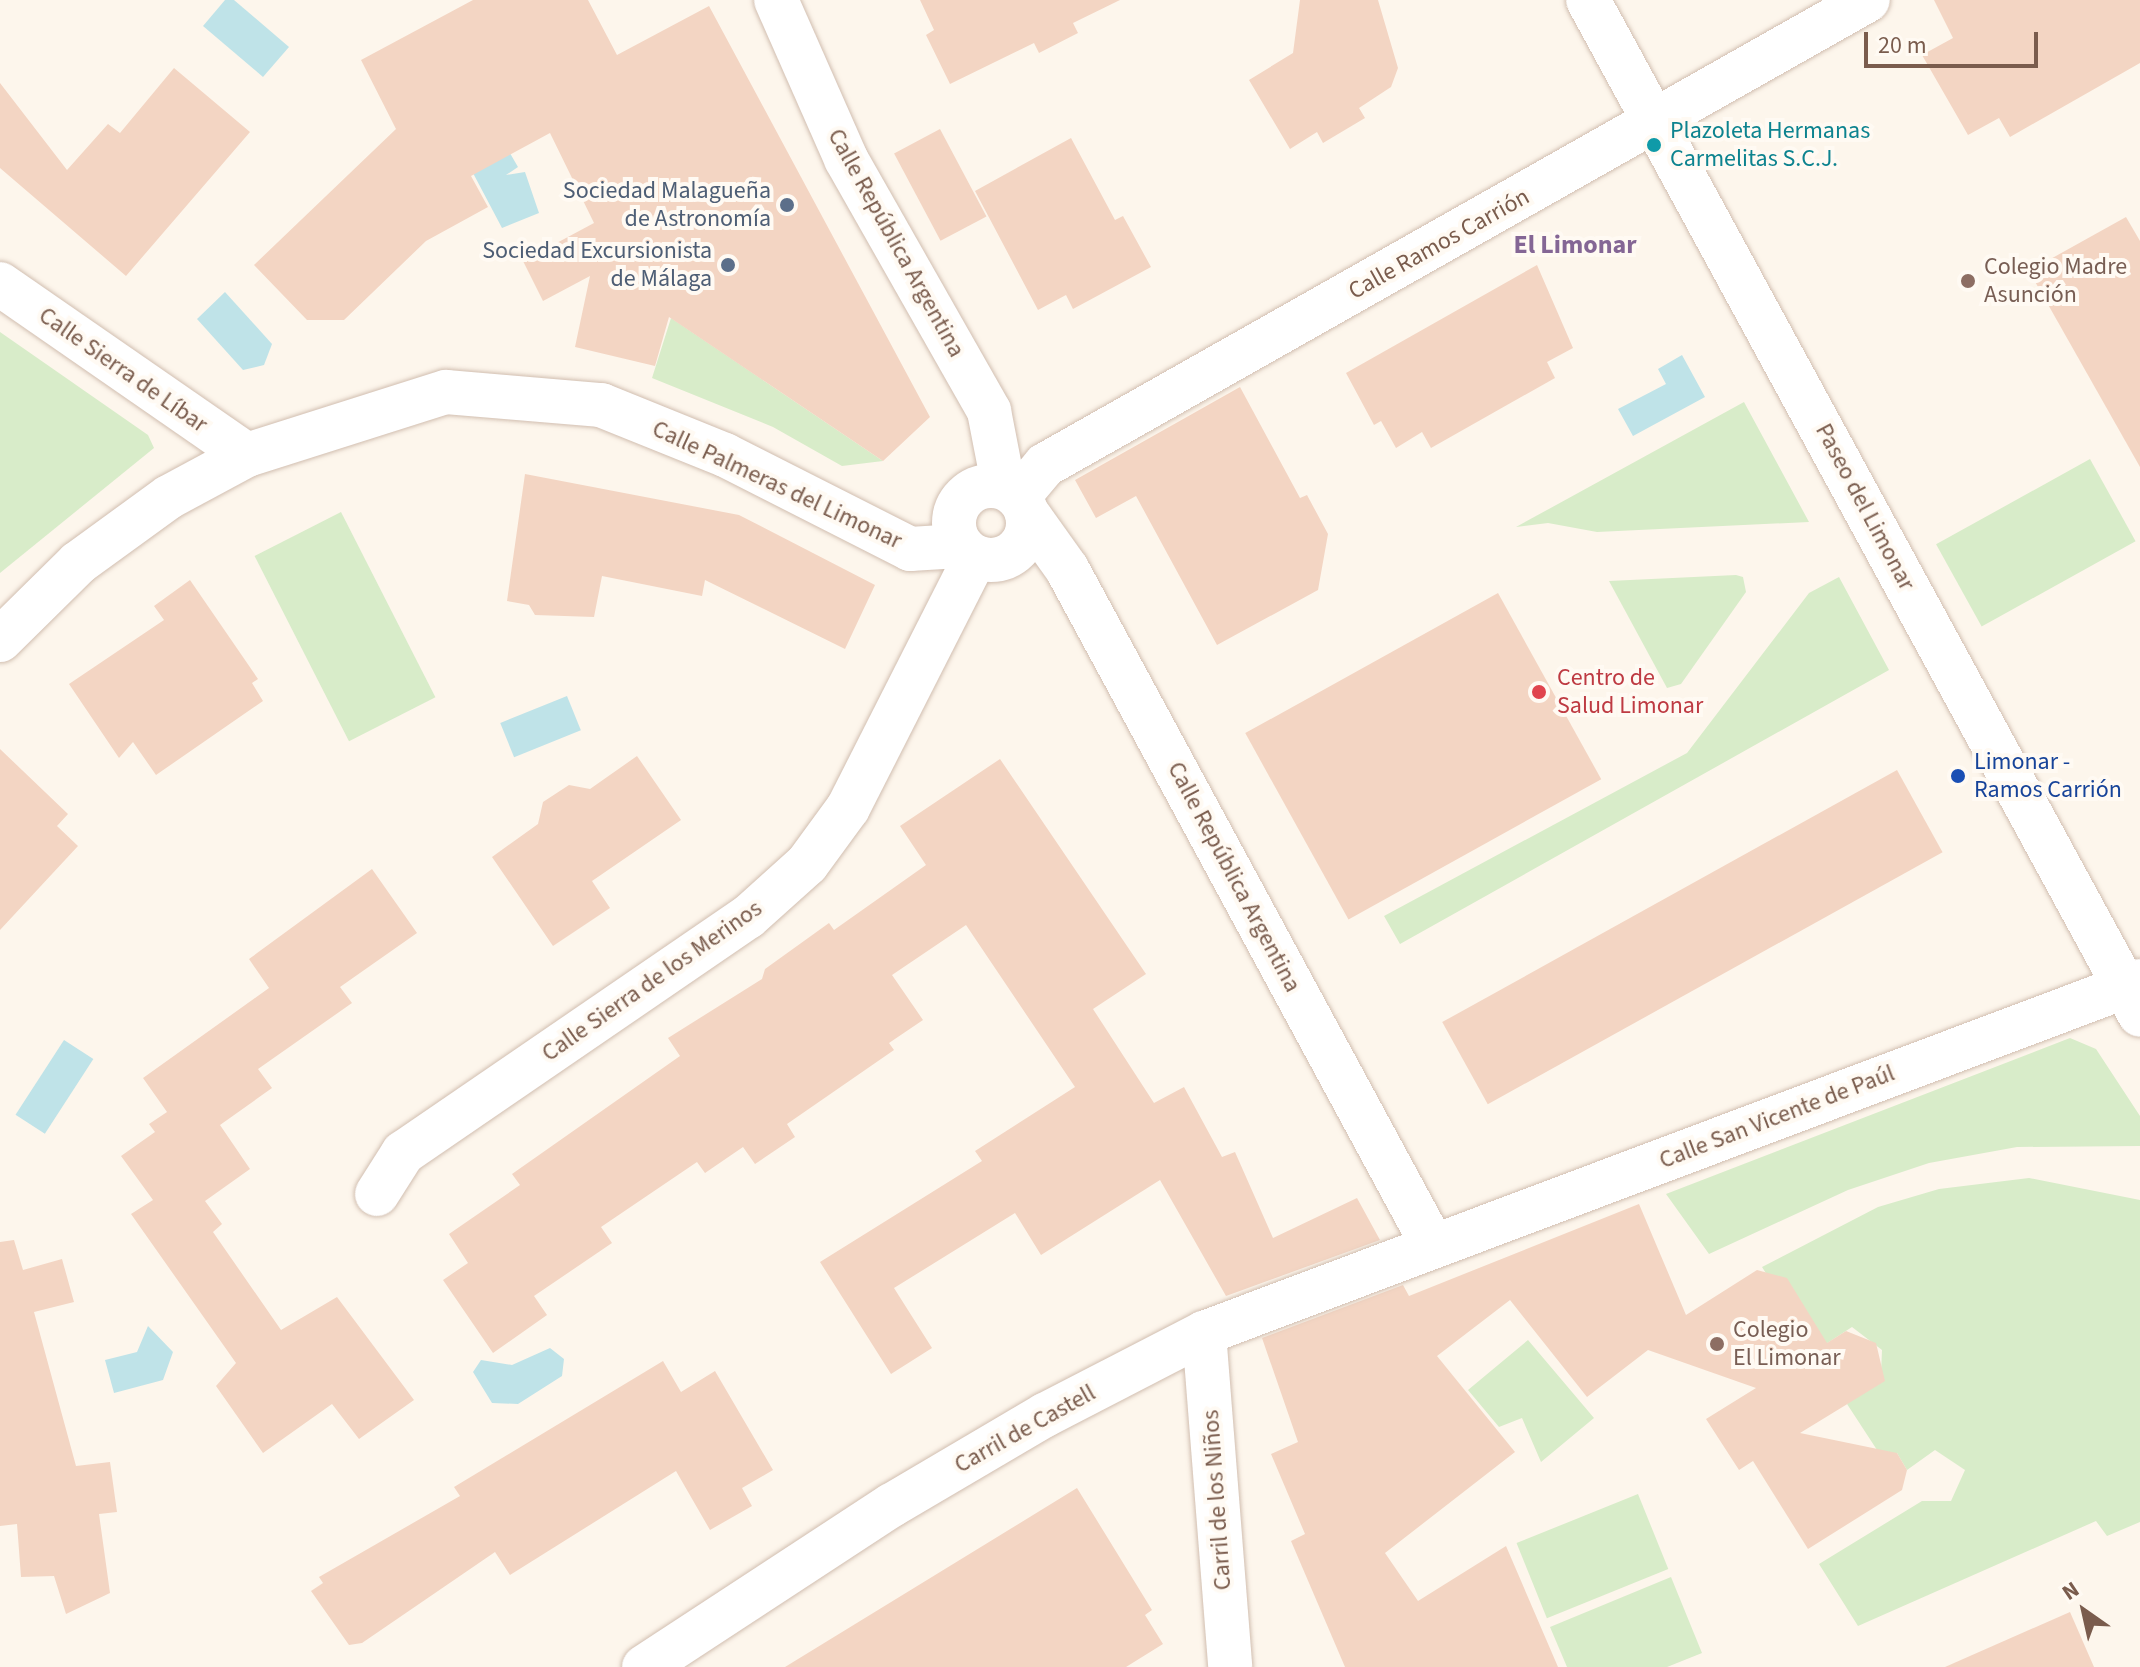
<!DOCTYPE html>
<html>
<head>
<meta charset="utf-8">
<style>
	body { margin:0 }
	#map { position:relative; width:2140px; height:1667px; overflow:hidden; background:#fdf6ec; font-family:"Source Sans 3",sans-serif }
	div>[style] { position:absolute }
	.green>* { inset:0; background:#d8ecc9; transform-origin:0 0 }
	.water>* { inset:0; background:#bfe3e8; transform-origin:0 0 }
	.building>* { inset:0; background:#f3d5c3; transform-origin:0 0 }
	.roads { filter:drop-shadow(0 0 2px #d1beb0) drop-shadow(0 0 2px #d1beb0) }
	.street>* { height:44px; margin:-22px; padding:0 22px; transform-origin:22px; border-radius:22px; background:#fff }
	.street>.ring { margin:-22px; padding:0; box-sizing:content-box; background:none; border:44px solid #fff; border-radius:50% }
	.secondary>* { height:44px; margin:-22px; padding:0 22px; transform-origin:22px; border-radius:22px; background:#fff }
	.dots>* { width:22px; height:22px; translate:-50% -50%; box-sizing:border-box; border:4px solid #fffaf3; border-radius:50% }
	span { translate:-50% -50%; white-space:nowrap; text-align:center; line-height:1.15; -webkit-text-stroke:8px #fffaf3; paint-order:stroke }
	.culture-label { font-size:24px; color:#0d838f }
	.left { translate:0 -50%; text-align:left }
	.service-label { font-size:24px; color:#4e5e75 }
	.right { translate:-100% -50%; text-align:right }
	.street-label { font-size:24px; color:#7a5c4d }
	.education-label { font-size:24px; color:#785e54 }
	.health-label { font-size:24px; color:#be3a42 }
	.transit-label { font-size:24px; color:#164399 }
	.neighbourhood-label { font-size:26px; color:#846695; font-weight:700 }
	.north { position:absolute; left:2044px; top:1571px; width:80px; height:80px; -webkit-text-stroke:6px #fffaf3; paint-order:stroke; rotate:326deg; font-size:22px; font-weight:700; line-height:32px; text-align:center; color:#7a5c4d }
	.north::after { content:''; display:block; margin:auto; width:28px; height:36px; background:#7a5c4d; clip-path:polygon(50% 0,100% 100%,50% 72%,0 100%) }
	.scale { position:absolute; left:1864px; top:32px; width:174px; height:36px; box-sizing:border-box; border:4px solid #7a5c4d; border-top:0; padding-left:10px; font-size:24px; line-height:28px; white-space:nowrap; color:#7a5c4d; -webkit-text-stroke:6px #fffaf3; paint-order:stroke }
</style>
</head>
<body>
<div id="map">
	<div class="green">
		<div style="clip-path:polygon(671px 318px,883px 461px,842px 466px,773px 427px,652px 378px)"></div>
		<div style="clip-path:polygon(0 332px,148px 435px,154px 448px,0 573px)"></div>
		<div style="clip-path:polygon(1744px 402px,1809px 522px,1597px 532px,1548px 523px,1516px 527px)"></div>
		<div style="left:2090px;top:459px;width:94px;height:176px;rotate:61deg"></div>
		<div style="left:341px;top:512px;width:208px;height:97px;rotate:63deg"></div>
		<div style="clip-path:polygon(1736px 575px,1743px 577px,1746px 592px,1681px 684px,1667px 688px,1609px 581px)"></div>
		<div style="clip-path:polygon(1839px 577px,1889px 670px,1400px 944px,1384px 916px,1687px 753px,1809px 593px)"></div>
		<div style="clip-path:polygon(2070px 1038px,2096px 1049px,2140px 1116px,2140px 1146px,2017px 1147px,1929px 1163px,1848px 1190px,1709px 1254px,1666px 1194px)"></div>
		<div style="clip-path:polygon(2029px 1178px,2140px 1200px,2140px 1522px,2107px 1536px,2096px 1521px,1858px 1626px,1819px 1564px,1922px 1501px,1951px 1501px,1965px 1470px,1935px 1450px,1907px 1470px,1897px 1453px,1879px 1453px,1847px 1404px,1881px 1374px,1882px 1350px,1852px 1327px,1815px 1351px,1762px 1267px,1878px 1207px,1939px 1189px)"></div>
		<div style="clip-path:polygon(1528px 1340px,1594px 1418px,1541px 1462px,1522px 1418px,1499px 1427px,1468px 1390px)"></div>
		<div style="left:1638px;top:1494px;width:81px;height:131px;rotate:68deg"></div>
		<div style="clip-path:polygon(1671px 1577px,1702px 1653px,1667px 1667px,1567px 1667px,1550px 1627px)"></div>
	</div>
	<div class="water">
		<div style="clip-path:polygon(225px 0,234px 0,289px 47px,263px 77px,203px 26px)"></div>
		<div style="clip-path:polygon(500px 136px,518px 167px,506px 175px,525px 172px,539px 213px,502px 228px,464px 156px,492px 164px)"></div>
		<div style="clip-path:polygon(225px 292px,272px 344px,264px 365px,243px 370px,197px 319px)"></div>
		<div style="clip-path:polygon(1682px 355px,1705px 397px,1633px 436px,1618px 409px,1666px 384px,1658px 369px)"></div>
		<div style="left:567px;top:696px;width:37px;height:72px;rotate:68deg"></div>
		<div style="left:64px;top:1040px;width:35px;height:89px;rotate:33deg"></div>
		<div style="clip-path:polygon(148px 1326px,173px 1352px,163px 1380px,114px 1393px,105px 1360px,137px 1352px)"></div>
		<div style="clip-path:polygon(550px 1348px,564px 1359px,562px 1376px,518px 1404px,492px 1403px,473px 1372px,481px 1360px,512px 1365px)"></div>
	</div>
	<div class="building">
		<div style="clip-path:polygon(473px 0,588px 0,617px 55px,709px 6px,930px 417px,883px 461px,669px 317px,655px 366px,575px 347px,590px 276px,543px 301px,523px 261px,594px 223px,550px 133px,471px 176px,488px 207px,426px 241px,344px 320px,307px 320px,254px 265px,396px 129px,361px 60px)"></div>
		<div style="clip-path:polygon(920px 0,1120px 0,1073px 23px,1078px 33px,1039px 53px,1034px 43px,950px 84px,926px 35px,934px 30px)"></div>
		<div style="clip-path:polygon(1300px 0,1378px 0,1398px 68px,1391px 87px,1359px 108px,1365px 118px,1323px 143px,1317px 132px,1290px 149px,1249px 80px,1293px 53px)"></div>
		<div style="clip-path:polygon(1934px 0,2140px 0,2140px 63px,2010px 137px,1999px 118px,1968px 135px,1922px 55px,1953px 38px)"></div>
		<div style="clip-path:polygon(174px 68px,250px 132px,126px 276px,0 168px,0 83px,67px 170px,108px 124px,120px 133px)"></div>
		<div style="left:940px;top:129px;width:99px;height:52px;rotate:62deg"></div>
		<div style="clip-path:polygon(1071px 138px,1115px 220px,1123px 216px,1151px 267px,1073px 309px,1066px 295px,1038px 310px,975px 191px)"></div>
		<div style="clip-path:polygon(2126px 217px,2140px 241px,2140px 467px,2029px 271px)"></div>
		<div style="clip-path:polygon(1537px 265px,1573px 348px,1547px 362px,1555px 378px,1431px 448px,1422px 432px,1396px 448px,1381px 421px,1374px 425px,1346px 373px)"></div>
		<div style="clip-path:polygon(1240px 387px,1300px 498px,1307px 495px,1328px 534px,1318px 590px,1217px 645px,1136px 496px,1096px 518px,1075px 480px)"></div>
		<div style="clip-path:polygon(525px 474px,739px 515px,875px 585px,845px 649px,705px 580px,702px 596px,602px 576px,594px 617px,535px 615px,529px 605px,507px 601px)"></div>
		<div style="clip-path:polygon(190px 580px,258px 679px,252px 683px,263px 701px,156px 775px,133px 742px,119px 758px,69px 684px,164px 620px,154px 606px)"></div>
		<div style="left:1498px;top:593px;width:213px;height:289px;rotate:61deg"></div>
		<div style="clip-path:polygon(0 749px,68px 814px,57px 826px,78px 846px,0 930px)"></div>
		<div style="clip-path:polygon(637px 756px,681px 820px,592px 881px,610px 908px,553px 946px,492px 857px,538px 824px,543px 802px,569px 785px,590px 789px)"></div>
		<div style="clip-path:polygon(1000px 759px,1146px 974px,1093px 1009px,1154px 1103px,1184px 1087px,1222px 1157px,1235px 1152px,1273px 1238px,1357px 1198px,1380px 1240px,1226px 1296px,1160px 1180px,1041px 1255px,1015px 1213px,894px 1288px,932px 1348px,891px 1374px,820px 1262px,982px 1161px,975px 1151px,1075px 1087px,966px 925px,892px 975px,923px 1020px,889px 1043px,894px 1050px,787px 1124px,795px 1137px,755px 1164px,743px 1147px,705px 1173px,697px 1162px,601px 1227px,612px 1243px,534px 1296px,547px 1315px,493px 1353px,443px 1280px,468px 1263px,449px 1234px,520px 1185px,512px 1174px,680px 1056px,668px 1038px,762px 979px,765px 969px,829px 923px,834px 930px,926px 865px,900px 826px)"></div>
		<div style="left:1897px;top:770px;width:94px;height:520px;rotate:61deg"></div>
		<div style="clip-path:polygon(372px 869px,417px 933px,340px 987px,352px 1003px,258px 1069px,272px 1088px,220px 1125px,250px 1169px,205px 1201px,222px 1224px,213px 1232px,281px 1330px,337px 1297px,414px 1400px,359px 1439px,332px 1404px,263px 1453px,216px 1386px,236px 1363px,131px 1214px,153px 1200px,121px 1156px,155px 1132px,149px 1124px,167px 1112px,143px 1078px,269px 988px,249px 959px)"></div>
		<div style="clip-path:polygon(1639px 1204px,1686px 1315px,1757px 1270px,1787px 1278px,1827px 1343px,1846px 1331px,1876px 1343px,1885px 1381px,1800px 1433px,1897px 1453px,1907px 1470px,1902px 1490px,1808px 1549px,1753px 1461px,1739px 1470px,1706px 1419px,1756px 1388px,1648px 1350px,1587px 1397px,1510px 1300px,1437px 1356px,1515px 1452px,1385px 1553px,1418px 1601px,1506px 1546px,1558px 1667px,1345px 1667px,1291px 1541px,1305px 1534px,1271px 1454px,1298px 1442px,1262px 1338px,1403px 1285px,1409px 1296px)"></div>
		<div style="clip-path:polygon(14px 1240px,23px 1270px,62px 1259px,74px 1302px,34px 1312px,76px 1466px,110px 1462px,117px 1512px,99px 1514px,110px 1593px,66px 1614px,54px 1576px,21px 1577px,17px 1524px,0 1526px,0 1242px)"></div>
		<div style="clip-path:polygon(663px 1361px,681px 1392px,715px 1371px,773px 1470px,742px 1488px,752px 1506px,710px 1530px,676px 1471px,510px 1575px,495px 1552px,362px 1643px,349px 1645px,311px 1591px,323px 1583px,319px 1577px,460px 1496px,454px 1487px)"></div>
		<div style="clip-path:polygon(1077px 1488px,1152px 1610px,1145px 1615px,1163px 1644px,1126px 1667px,785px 1667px)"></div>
		<div style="clip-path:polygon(2070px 1612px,2094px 1667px,1945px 1667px)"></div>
	</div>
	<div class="roads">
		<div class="street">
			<div style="left:776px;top:0;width:174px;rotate:66.2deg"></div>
			<div style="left:846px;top:159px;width:290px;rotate:60.4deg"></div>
			<div style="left:989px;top:411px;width:78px;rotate:79deg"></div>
			<div style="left:0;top:284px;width:300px;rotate:34.7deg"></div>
			<div class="ring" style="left:954px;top:486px;width:30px;height:30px"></div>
			<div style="left:1018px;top:497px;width:42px;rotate:-49.8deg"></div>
			<div style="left:1045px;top:465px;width:945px;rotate:-29.47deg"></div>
			<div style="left:1027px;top:513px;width:69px;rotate:54.5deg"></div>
			<div style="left:1067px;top:569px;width:770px;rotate:61.6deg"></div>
			<div style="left:0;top:640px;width:110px;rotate:-44.6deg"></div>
			<div style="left:78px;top:563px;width:112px;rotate:-36deg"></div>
			<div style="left:169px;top:497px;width:89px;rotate:-28.3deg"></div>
			<div style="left:247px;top:455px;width:209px;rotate:-17.6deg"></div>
			<div style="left:446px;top:392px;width:156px;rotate:4.8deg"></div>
			<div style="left:601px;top:405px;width:134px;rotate:22deg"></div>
			<div style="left:725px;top:455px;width:208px;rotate:26.9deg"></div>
			<div style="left:910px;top:549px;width:49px;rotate:-3.5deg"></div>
			<div style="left:377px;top:1194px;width:49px;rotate:-57.6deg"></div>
			<div style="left:403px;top:1153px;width:418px;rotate:-34.4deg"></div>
			<div style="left:748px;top:917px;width:79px;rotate:-41.9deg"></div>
			<div style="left:807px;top:864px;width:69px;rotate:-53.8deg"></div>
			<div style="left:848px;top:808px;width:280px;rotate:-63.1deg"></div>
			<div style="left:1204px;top:1333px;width:335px;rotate:85.5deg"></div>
		</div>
		<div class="secondary">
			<div style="left:1588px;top:0;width:1155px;rotate:61.46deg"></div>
			<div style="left:644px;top:1667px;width:296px;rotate:-33.2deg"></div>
			<div style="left:892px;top:1505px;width:178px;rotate:-30.5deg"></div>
			<div style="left:1045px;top:1415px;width:179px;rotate:-27.3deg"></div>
			<div style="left:1204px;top:1333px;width:1000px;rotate:-20.61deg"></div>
		</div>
	</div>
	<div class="dots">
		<div style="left:1654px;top:145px;background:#0f9aa8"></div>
		<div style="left:787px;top:205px;background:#5c6f8a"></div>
		<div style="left:728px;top:265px;background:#5c6f8a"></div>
		<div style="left:1968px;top:281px;background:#8d6e63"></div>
		<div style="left:1539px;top:692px;background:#e0444e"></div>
		<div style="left:1958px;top:776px;background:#1a4fb4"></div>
		<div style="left:1717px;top:1344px;background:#8d6e63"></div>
	</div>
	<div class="culture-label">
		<span class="left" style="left:1670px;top:145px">Plazoleta Hermanas<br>Carmelitas S.C.J.</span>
	</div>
	<div class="service-label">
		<span class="right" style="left:771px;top:205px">Sociedad Malagueña<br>de Astronomía</span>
		<span class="right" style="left:712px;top:265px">Sociedad Excursionista<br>de Málaga</span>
	</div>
	<div class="street-label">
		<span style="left:896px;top:243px;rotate:61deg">Calle República Argentina</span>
		<span style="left:1439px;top:244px;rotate:-29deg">Calle Ramos Carrión</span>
		<span style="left:123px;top:370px;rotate:35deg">Calle Sierra de Líbar</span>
		<span style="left:777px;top:485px;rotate:25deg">Calle Palmeras del Limonar</span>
		<span style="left:1865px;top:507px;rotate:62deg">Paseo del Limonar</span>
		<span style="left:1234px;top:877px;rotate:62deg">Calle República Argentina</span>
		<span style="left:652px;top:981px;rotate:-35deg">Calle Sierra de los Merinos</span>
		<span style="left:1777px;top:1117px;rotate:-21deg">Calle San Vicente de Paúl</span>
		<span style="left:1025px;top:1429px;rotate:-29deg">Carril de Castell</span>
		<span style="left:1217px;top:1500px;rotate:-94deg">Carril de los Niños</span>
	</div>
	<div class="education-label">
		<span class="left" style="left:1984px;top:281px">Colegio Madre<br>Asunción</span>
		<span class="left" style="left:1733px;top:1344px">Colegio<br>El Limonar</span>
	</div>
	<div class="health-label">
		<span class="left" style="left:1557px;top:692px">Centro de<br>Salud Limonar</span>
	</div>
	<div class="transit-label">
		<span class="left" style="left:1974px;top:776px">Limonar -<br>Ramos Carrión</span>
	</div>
	<div class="neighbourhood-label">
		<span style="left:1575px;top:245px">El Limonar</span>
	</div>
	<div class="north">N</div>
	<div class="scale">20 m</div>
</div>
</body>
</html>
